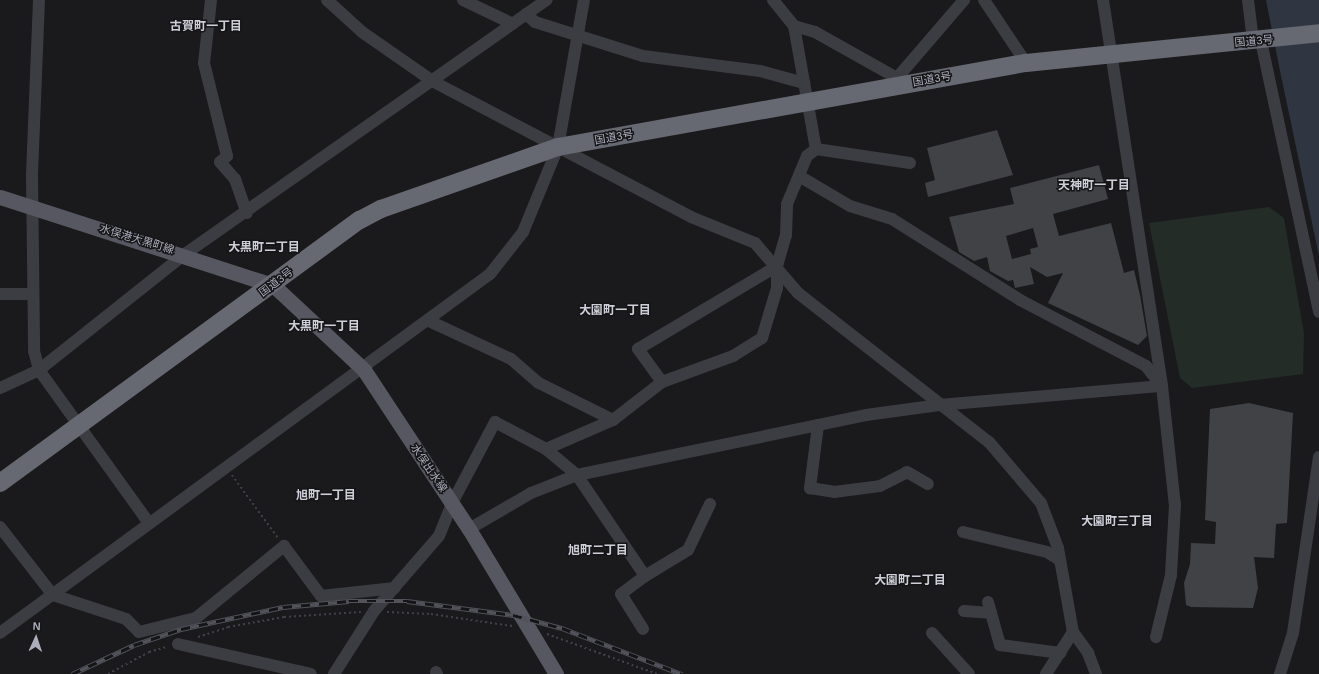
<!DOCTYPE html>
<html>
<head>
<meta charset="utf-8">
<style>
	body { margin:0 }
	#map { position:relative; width:1319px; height:674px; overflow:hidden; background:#1a1a1c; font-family:Helvetica,"Noto Sans JP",sans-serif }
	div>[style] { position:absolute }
	.green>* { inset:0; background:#232c26 }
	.water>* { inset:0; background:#2f3641 }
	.building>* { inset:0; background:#414246 }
	.path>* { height:2px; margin-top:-1px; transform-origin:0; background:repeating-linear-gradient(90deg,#404148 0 2px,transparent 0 5px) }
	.minor>* { height:12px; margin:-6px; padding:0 6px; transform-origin:6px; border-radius:6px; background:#3c3c43 }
	.major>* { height:15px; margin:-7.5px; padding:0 7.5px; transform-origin:7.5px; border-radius:7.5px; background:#565760 }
	.highway>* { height:18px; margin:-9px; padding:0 9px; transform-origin:9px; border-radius:9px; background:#666872 }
	.rail>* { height:4.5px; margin-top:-2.25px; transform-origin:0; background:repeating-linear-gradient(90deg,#151517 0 9px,#51525a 0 18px); box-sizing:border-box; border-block:1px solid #51525a }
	span { translate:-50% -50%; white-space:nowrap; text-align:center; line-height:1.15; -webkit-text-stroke:3px #151517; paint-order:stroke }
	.street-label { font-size:11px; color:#acaebc }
	.neighbourhood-label { font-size:12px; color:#cdced8; font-weight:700 }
	.north { position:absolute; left:16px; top:618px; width:40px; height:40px; -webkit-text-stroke:3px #151517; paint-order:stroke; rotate:3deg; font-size:11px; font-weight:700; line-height:16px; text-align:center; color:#acaebc }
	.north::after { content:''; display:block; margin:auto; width:14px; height:18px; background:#acaebc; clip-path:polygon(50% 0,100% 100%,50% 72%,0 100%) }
</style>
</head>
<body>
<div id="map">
	<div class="green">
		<div style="clip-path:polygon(1269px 207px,1284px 218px,1304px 333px,1303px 374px,1192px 388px,1180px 378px,1149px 223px)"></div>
	</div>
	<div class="water">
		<div style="clip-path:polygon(1266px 0,1319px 0,1319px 256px,1279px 66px)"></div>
	</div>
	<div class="building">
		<div style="clip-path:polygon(997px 130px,1013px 175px,928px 197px,925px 183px,935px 180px,927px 148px)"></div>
		<div style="clip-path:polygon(evenodd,1099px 165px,1108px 199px,1053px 214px,1059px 236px,1111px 223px,1124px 273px,1134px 270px,1140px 295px,1147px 336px,1138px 345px,1048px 303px,1063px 273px,1047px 277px,1030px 267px,1034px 284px,1015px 288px,1013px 280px,1008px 281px,990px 271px,987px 257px,974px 261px,959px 252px,949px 217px,1014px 204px,1010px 188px,1099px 165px,1033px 228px,1038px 247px,1030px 249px,1031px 254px,1012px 259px,1006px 236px,1033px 228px)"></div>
		<div style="clip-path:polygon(1249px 403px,1293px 413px,1287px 523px,1276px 524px,1274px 558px,1254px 557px,1258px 588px,1253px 608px,1191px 607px,1186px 605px,1184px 583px,1190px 564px,1191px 543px,1215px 544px,1216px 522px,1205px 520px,1210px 409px)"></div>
	</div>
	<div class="path">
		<div style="left:232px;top:475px;width:78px;rotate:53.9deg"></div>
		<div style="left:387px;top:612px;width:44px;rotate:2.6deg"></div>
		<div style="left:431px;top:614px;width:82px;rotate:8.4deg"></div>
		<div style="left:547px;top:634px;width:117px;rotate:20deg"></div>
		<div style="left:198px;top:637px;width:32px;rotate:-18deg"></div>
		<div style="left:228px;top:627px;width:57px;rotate:-10.1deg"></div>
		<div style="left:284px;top:617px;width:77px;rotate:-3.7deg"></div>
		<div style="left:108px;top:674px;width:47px;rotate:-28.2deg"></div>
		<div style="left:149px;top:652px;width:19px;rotate:-16deg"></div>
	</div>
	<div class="minor">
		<div style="left:39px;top:0;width:176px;rotate:92.3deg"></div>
		<div style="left:32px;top:176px;width:175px;rotate:89.3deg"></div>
		<div style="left:34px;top:351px;width:20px;rotate:75deg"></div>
		<div style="left:39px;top:370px;width:188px;rotate:54.3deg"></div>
		<div style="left:211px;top:0;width:63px;rotate:96.3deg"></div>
		<div style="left:204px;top:63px;width:96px;rotate:76.1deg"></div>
		<div style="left:227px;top:156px;width:9px;rotate:139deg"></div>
		<div style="left:220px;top:162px;width:23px;rotate:49deg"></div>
		<div style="left:235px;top:179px;width:36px;rotate:71deg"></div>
		<div style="left:327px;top:0;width:47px;rotate:42.4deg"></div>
		<div style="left:362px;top:32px;width:88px;rotate:34.8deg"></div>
		<div style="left:434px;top:82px;width:290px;rotate:27.7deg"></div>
		<div style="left:691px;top:217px;width:69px;rotate:22.1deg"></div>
		<div style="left:755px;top:243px;width:66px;rotate:49.3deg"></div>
		<div style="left:798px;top:293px;width:242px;rotate:38deg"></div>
		<div style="left:989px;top:442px;width:80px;rotate:49.6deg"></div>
		<div style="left:1041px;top:503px;width:48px;rotate:69.3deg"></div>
		<div style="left:1058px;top:548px;width:85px;rotate:79.9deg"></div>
		<div style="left:1073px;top:632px;width:26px;rotate:54deg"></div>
		<div style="left:1088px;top:653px;width:22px;rotate:69deg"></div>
		<div style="left:463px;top:0;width:55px;rotate:25.6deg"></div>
		<div style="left:773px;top:0;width:33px;rotate:51deg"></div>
		<div style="left:794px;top:26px;width:125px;rotate:79.9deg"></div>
		<div style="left:984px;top:0;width:76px;rotate:56.3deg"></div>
		<div style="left:1103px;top:0;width:390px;rotate:81.3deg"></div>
		<div style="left:1162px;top:386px;width:120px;rotate:83.8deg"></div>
		<div style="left:1175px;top:505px;width:70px;rotate:93.3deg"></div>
		<div style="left:1171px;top:575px;width:64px;rotate:103.6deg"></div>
		<div style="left:1248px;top:0;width:41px;rotate:83deg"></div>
		<div style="left:526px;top:14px;width:12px;rotate:42deg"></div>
		<div style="left:535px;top:22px;width:113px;rotate:17.5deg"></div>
		<div style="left:643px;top:56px;width:118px;rotate:7.3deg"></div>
		<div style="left:760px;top:71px;width:46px;rotate:15.3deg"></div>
		<div style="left:794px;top:26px;width:22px;rotate:16deg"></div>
		<div style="left:815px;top:32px;width:94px;rotate:29.3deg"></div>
		<div style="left:897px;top:78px;width:7px;rotate:56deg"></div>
		<div style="left:1261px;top:41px;width:277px;rotate:77.9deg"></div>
		<div style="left:897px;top:78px;width:103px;rotate:-49.3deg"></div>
		<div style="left:799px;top:176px;width:59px;rotate:30.5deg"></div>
		<div style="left:850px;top:206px;width:44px;rotate:17.2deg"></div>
		<div style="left:892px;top:219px;width:151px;rotate:32.3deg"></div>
		<div style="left:1020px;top:300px;width:142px;rotate:27.6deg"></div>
		<div style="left:1146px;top:366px;width:24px;rotate:52deg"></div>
		<div style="left:0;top:294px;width:33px"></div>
		<div style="left:429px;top:321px;width:90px;rotate:24.9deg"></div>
		<div style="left:511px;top:359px;width:37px;rotate:41deg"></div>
		<div style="left:539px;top:383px;width:83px;rotate:26.6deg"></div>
		<div style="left:662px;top:382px;width:76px;rotate:-20.1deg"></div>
		<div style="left:733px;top:356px;width:34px;rotate:-32deg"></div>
		<div style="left:762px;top:338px;width:52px;rotate:-73.3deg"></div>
		<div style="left:777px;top:288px;width:22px;rotate:-90deg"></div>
		<div style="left:777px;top:266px;width:32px;rotate:-74deg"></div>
		<div style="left:786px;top:235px;width:31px;rotate:-88deg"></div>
		<div style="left:787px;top:204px;width:52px;rotate:-67.4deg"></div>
		<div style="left:807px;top:156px;width:11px;rotate:-38deg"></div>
		<div style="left:816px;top:149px;width:95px;rotate:8.5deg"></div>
		<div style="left:0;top:388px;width:43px;rotate:-24.8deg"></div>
		<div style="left:39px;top:370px;width:186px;rotate:-38.5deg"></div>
		<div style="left:185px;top:254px;width:442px;rotate:-35.1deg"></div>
		<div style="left:818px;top:425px;width:64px;rotate:97.2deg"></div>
		<div style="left:810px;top:488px;width:24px;rotate:9deg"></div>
		<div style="left:834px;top:492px;width:46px;rotate:-7.4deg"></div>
		<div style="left:880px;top:486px;width:30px;rotate:-27deg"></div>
		<div style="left:907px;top:472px;width:24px;rotate:30deg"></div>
		<div style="left:0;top:527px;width:86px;rotate:52.1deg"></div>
		<div style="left:53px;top:595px;width:77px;rotate:18.2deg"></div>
		<div style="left:126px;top:619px;width:18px;rotate:45deg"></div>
		<div style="left:139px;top:632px;width:59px;rotate:-13.8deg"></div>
		<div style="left:196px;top:618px;width:114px;rotate:-39.3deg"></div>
		<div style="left:284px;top:546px;width:62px;rotate:53.5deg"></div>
		<div style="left:321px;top:596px;width:74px;rotate:-6.2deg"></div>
		<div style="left:469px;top:529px;width:72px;rotate:-30.1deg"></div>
		<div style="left:531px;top:493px;width:49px;rotate:-21.4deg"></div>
		<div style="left:577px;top:475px;width:295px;rotate:-11.7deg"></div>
		<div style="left:866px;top:415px;width:74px;rotate:-7.8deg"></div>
		<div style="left:939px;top:405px;width:224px;rotate:-4.9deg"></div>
		<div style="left:963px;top:532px;width:86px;rotate:13.4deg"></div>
		<div style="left:1047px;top:552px;width:15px;rotate:32deg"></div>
		<div style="left:645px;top:576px;width:50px;rotate:-31.2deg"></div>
		<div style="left:688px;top:550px;width:51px;rotate:-64.4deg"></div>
		<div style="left:988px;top:602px;width:45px;rotate:74.4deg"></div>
		<div style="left:1000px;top:645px;width:61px;rotate:7.6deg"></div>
		<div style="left:964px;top:611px;width:27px;rotate:4deg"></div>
		<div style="left:643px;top:629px;width:41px;rotate:-122.2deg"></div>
		<div style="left:621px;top:594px;width:30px;rotate:-37deg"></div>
		<div style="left:645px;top:576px;width:122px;rotate:-124deg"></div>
		<div style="left:577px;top:475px;width:40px;rotate:-140deg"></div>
		<div style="left:546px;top:449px;width:73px;rotate:-23.4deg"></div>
		<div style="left:613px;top:420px;width:62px;rotate:-37.8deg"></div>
		<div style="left:662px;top:382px;width:41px;rotate:-126deg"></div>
		<div style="left:638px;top:349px;width:162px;rotate:-30.8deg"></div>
		<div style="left:0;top:633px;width:607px;rotate:-36.23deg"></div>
		<div style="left:490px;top:274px;width:53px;rotate:-51.8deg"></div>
		<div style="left:523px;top:232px;width:92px;rotate:-67.6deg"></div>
		<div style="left:558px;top:147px;width:149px;rotate:-80deg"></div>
		<div style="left:932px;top:633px;width:55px;rotate:47.9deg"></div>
		<div style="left:178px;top:644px;width:136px;rotate:12.7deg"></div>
		<div style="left:436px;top:672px;width:2px;rotate:63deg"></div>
		<div style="left:334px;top:674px;width:75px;rotate:-57.6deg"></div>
		<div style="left:374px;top:611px;width:99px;rotate:-49.1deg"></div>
		<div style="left:439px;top:536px;width:35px;rotate:-68deg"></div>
		<div style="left:452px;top:503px;width:92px;rotate:-62deg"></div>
		<div style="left:495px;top:422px;width:58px;rotate:27.9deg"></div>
		<div style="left:1046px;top:674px;width:50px;rotate:-57.3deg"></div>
		<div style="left:1280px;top:674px;width:43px;rotate:-72.4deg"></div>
		<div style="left:1293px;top:633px;width:178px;rotate:-81.6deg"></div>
	</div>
	<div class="major">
		<div style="left:0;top:197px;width:287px;rotate:17.9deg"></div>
		<div style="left:273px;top:285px;width:125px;rotate:43deg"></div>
		<div style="left:364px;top:370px;width:191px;rotate:56.6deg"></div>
		<div style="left:469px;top:529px;width:169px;rotate:59deg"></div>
	</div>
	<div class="highway">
		<div style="left:0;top:483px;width:446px;rotate:-36.2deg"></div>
		<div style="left:360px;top:220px;width:24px;rotate:-28deg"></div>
		<div style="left:381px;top:209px;width:188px;rotate:-19.3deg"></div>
		<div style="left:558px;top:147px;width:475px;rotate:-10.2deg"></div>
		<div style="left:1026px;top:63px;width:295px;rotate:-5.8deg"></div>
	</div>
	<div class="rail">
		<div style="left:72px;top:674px;width:68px;rotate:-25.1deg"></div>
		<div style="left:134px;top:645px;width:50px;rotate:-18.8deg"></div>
		<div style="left:181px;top:629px;width:104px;rotate:-12.2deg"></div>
		<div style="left:283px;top:607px;width:66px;rotate:-5.2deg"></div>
		<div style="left:349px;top:601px;width:58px"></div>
		<div style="left:407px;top:601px;width:107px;rotate:7.5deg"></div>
		<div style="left:513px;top:615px;width:51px;rotate:14.9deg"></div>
		<div style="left:562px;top:628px;width:129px;rotate:21deg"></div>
	</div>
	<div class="street-label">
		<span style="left:1254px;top:41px;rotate:-5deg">国道3号</span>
		<span style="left:932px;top:79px;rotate:-10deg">国道3号</span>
		<span style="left:614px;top:137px;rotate:-10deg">国道3号</span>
		<span style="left:137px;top:239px;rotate:17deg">水俣港大黒町線</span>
		<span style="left:276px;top:282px;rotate:-37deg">国道3号</span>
		<span style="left:429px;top:468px;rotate:56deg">水俣出水線</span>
	</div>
	<div class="neighbourhood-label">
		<span style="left:206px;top:27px">古賀町一丁目</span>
		<span style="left:1094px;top:186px">天神町一丁目</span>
		<span style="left:264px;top:248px">大黒町二丁目</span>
		<span style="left:615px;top:311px">大園町一丁目</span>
		<span style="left:324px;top:327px">大黒町一丁目</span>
		<span style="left:326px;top:496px">旭町一丁目</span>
		<span style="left:1117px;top:522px">大園町三丁目</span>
		<span style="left:598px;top:551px">旭町二丁目</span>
		<span style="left:910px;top:581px">大園町二丁目</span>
	</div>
	<div class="north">N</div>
</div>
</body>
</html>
